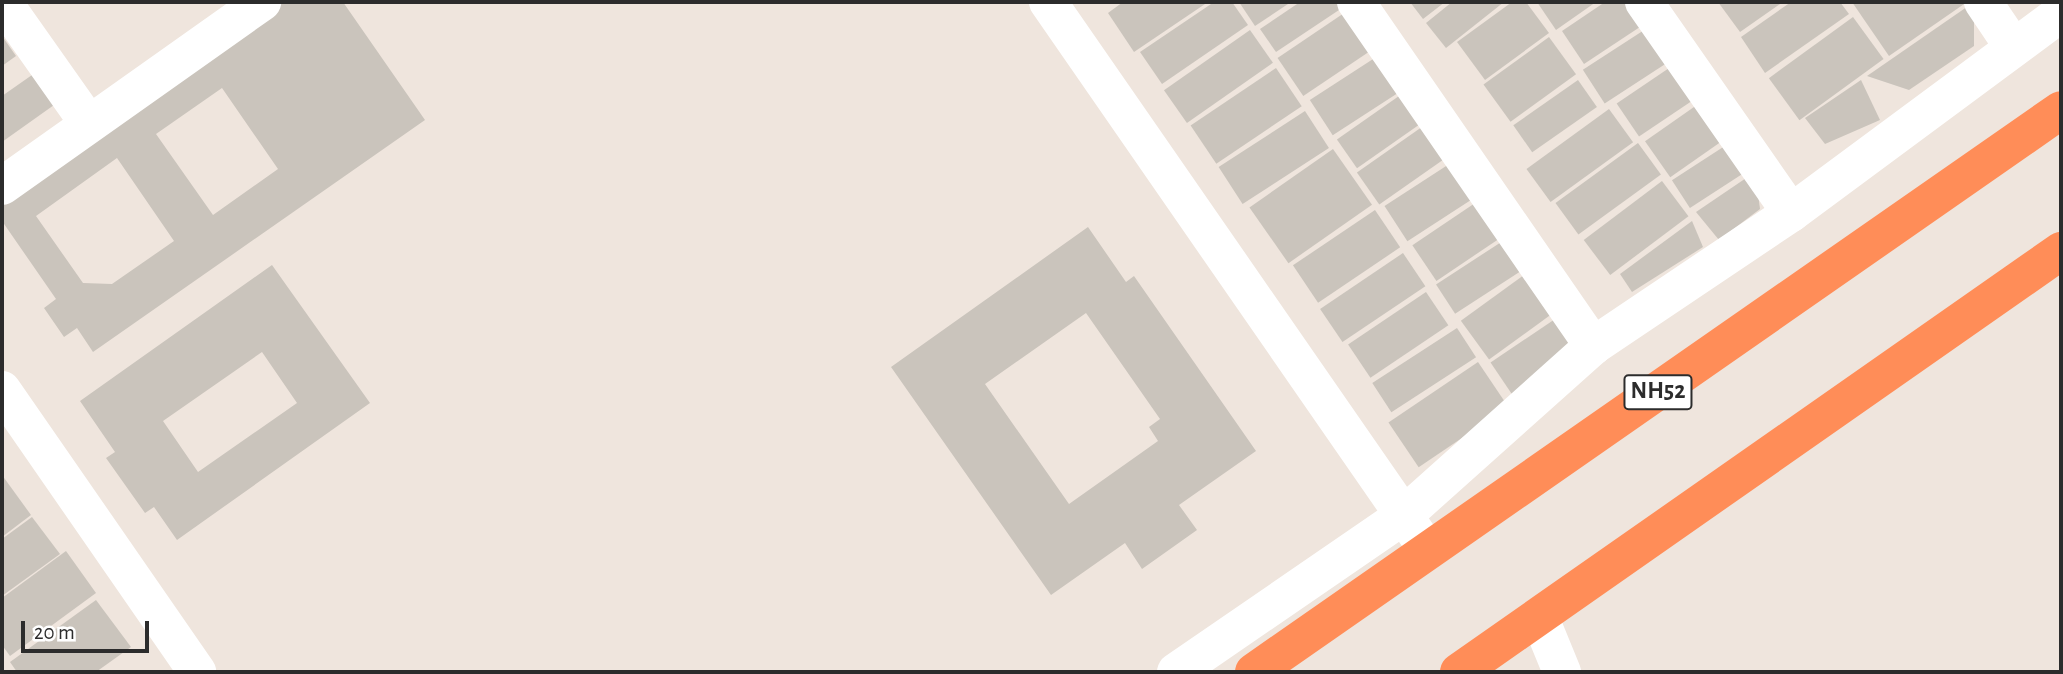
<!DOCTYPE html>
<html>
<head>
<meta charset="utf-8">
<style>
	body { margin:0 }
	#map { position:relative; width:2063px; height:674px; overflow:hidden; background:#efe5dd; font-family:"Alegreya Sans",sans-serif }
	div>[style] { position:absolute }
	.building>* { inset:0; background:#cac4bc; transform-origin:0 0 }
	.minor>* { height:38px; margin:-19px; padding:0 19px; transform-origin:19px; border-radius:19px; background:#fff }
	.highway>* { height:38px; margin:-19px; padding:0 19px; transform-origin:19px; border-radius:19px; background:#ff8d58 }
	span { translate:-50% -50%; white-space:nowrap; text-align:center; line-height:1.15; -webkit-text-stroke:6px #fff; paint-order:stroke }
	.shield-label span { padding:2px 5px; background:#fff; border:2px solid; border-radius:5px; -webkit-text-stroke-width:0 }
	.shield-label { font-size:24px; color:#2c2c2c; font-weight:700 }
	.frame { position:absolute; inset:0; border:4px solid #2c2c2c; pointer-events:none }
	.scale { position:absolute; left:21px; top:621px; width:128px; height:32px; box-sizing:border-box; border:4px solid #2c2c2c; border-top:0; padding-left:9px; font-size:21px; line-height:24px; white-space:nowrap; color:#2c2c2c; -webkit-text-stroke:5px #fff; paint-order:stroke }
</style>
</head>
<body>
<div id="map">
	<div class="building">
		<div style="clip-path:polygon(evenodd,284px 2px,343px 2px,425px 120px,93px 352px,77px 328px,64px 337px,44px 308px,56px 299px,2px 221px,2px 199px,284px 2px,222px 88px,278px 169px,213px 215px,156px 134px,222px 88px,284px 2px,117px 158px,174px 241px,112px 284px,83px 283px,36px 216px,117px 158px)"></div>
		<div style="clip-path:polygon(1123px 2px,1208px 2px,1134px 52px,1108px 13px)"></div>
		<div style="clip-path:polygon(1214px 2px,1232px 2px,1248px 25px,1162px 84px,1140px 52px)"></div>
		<div style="clip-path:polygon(1239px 2px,1291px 2px,1255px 26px)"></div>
		<div style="clip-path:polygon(1300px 2px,1351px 2px,1276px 52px,1260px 29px)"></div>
		<div style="clip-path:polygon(1410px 2px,1445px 2px,1423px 19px)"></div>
		<div style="clip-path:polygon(1452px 2px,1504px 2px,1446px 48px,1426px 23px)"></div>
		<div style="clip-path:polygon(1512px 2px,1526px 2px,1549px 33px,1485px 80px,1457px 42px)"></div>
		<div style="clip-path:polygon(1537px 2px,1596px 2px,1556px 30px)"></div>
		<div style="clip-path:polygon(1605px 2px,1640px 2px,1652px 19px,1584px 64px,1562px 31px)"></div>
		<div style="clip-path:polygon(1718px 2px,1783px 2px,1740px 32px)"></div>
		<div style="clip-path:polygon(1791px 2px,1840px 2px,1849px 14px,1765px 73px,1741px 37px)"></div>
		<div style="clip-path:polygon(1852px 2px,1967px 2px,1889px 56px)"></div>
		<div style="clip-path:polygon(1974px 2px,1974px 46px,1909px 90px,1867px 76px)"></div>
		<div style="left:1353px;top:7px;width:46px;height:91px;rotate:56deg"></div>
		<div style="left:1853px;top:17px;width:52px;height:104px;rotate:54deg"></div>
		<div style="left:1655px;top:23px;width:40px;height:86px;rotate:57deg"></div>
		<div style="left:1250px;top:30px;width:40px;height:105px;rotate:55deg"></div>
		<div style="clip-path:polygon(2px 36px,16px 56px,2px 66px)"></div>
		<div style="left:1549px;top:37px;width:46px;height:81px;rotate:54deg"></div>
		<div style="left:1387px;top:50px;width:42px;height:92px;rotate:57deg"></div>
		<div style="left:1678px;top:62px;width:40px;height:74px;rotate:56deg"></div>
		<div style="left:1276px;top:68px;width:46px;height:103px;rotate:56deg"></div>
		<div style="clip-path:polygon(32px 75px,54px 105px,2px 142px,2px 96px)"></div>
		<div style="left:1578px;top:80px;width:33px;height:79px;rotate:55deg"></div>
		<div style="clip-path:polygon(1861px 80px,1880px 120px,1825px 144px,1805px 118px)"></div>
		<div style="left:1409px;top:89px;width:35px;height:88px;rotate:55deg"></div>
		<div style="left:1704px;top:100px;width:44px;height:72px;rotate:55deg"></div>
		<div style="left:1609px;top:109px;width:41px;height:102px;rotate:54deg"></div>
		<div style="left:1305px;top:111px;width:44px;height:103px;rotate:57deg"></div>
		<div style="left:1429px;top:122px;width:39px;height:88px;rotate:55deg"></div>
		<div style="left:1734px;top:140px;width:33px;height:74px;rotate:57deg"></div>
		<div style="left:1638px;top:143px;width:39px;height:102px;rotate:54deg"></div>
		<div style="left:1333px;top:149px;width:68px;height:102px;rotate:55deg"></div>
		<div style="left:1460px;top:157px;width:42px;height:90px;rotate:57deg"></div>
		<div style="clip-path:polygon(1755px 172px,1760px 209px,1719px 240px,1696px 212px)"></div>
		<div style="left:1662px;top:181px;width:44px;height:98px;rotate:53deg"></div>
		<div style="left:1487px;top:195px;width:43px;height:90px;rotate:56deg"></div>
		<div style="left:1375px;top:210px;width:45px;height:99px;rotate:56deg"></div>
		<div style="clip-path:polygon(1692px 221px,1703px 247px,1632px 292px,1620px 274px)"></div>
		<div style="clip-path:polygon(evenodd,1088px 227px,1126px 282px,1134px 276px,1256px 451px,1179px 505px,1197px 530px,1142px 569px,1125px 543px,1051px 595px,891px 367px,1088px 227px,1086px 313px,1160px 419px,1149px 427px,1158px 441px,1069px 504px,985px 384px,1086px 313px)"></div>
		<div style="left:1509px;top:237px;width:35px;height:87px;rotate:57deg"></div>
		<div style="left:1403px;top:253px;width:40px;height:100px;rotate:56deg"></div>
		<div style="clip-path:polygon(evenodd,272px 265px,370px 403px,177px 540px,154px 507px,145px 513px,106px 458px,115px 452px,80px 401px,272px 265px,262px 352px,297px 403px,198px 472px,163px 421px,262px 352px)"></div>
		<div style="left:1528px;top:272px;width:48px;height:83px;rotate:54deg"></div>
		<div style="left:1426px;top:292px;width:40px;height:94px;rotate:56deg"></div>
		<div style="left:1561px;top:315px;width:45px;height:85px;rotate:56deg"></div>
		<div style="left:1457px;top:328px;width:35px;height:101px;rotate:57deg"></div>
		<div style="left:1478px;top:362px;width:54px;height:108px;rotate:56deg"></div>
		<div style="clip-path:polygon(2px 475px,31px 515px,2px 537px)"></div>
		<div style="clip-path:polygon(32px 517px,60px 554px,2px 596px,2px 539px)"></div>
		<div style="clip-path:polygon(66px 551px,96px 593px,10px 656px,2px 645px,2px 598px)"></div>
		<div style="clip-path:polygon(96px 600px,131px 647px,96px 672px,17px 672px,10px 662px)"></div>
	</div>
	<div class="minor">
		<div style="left:3px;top:2px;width:149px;rotate:54.8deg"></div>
		<div style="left:1048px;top:2px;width:650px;rotate:55.28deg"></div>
		<div style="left:1356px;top:2px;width:418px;rotate:55.4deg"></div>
		<div style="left:1644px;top:2px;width:257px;rotate:55.1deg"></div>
		<div style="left:1983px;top:2px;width:55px;rotate:56deg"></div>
		<div style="left:2px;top:186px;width:319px;rotate:-35.3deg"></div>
		<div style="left:2px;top:390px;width:343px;rotate:55.3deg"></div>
		<div style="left:1539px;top:616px;width:61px;rotate:67.7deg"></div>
		<div style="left:1176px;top:672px;width:275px;rotate:-34.5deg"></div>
		<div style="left:1403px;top:516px;width:255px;rotate:-41.8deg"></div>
		<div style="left:1593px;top:346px;width:239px;rotate:-33.9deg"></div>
		<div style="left:1791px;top:213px;width:336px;rotate:-36.5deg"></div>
	</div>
	<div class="highway">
		<div style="left:1254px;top:672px;width:983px;rotate:-34.85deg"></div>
		<div style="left:1459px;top:672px;width:735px;rotate:-34.97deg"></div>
	</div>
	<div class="shield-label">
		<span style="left:1658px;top:392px">NH52</span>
	</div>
	<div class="frame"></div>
	<div class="scale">20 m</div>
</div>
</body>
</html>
